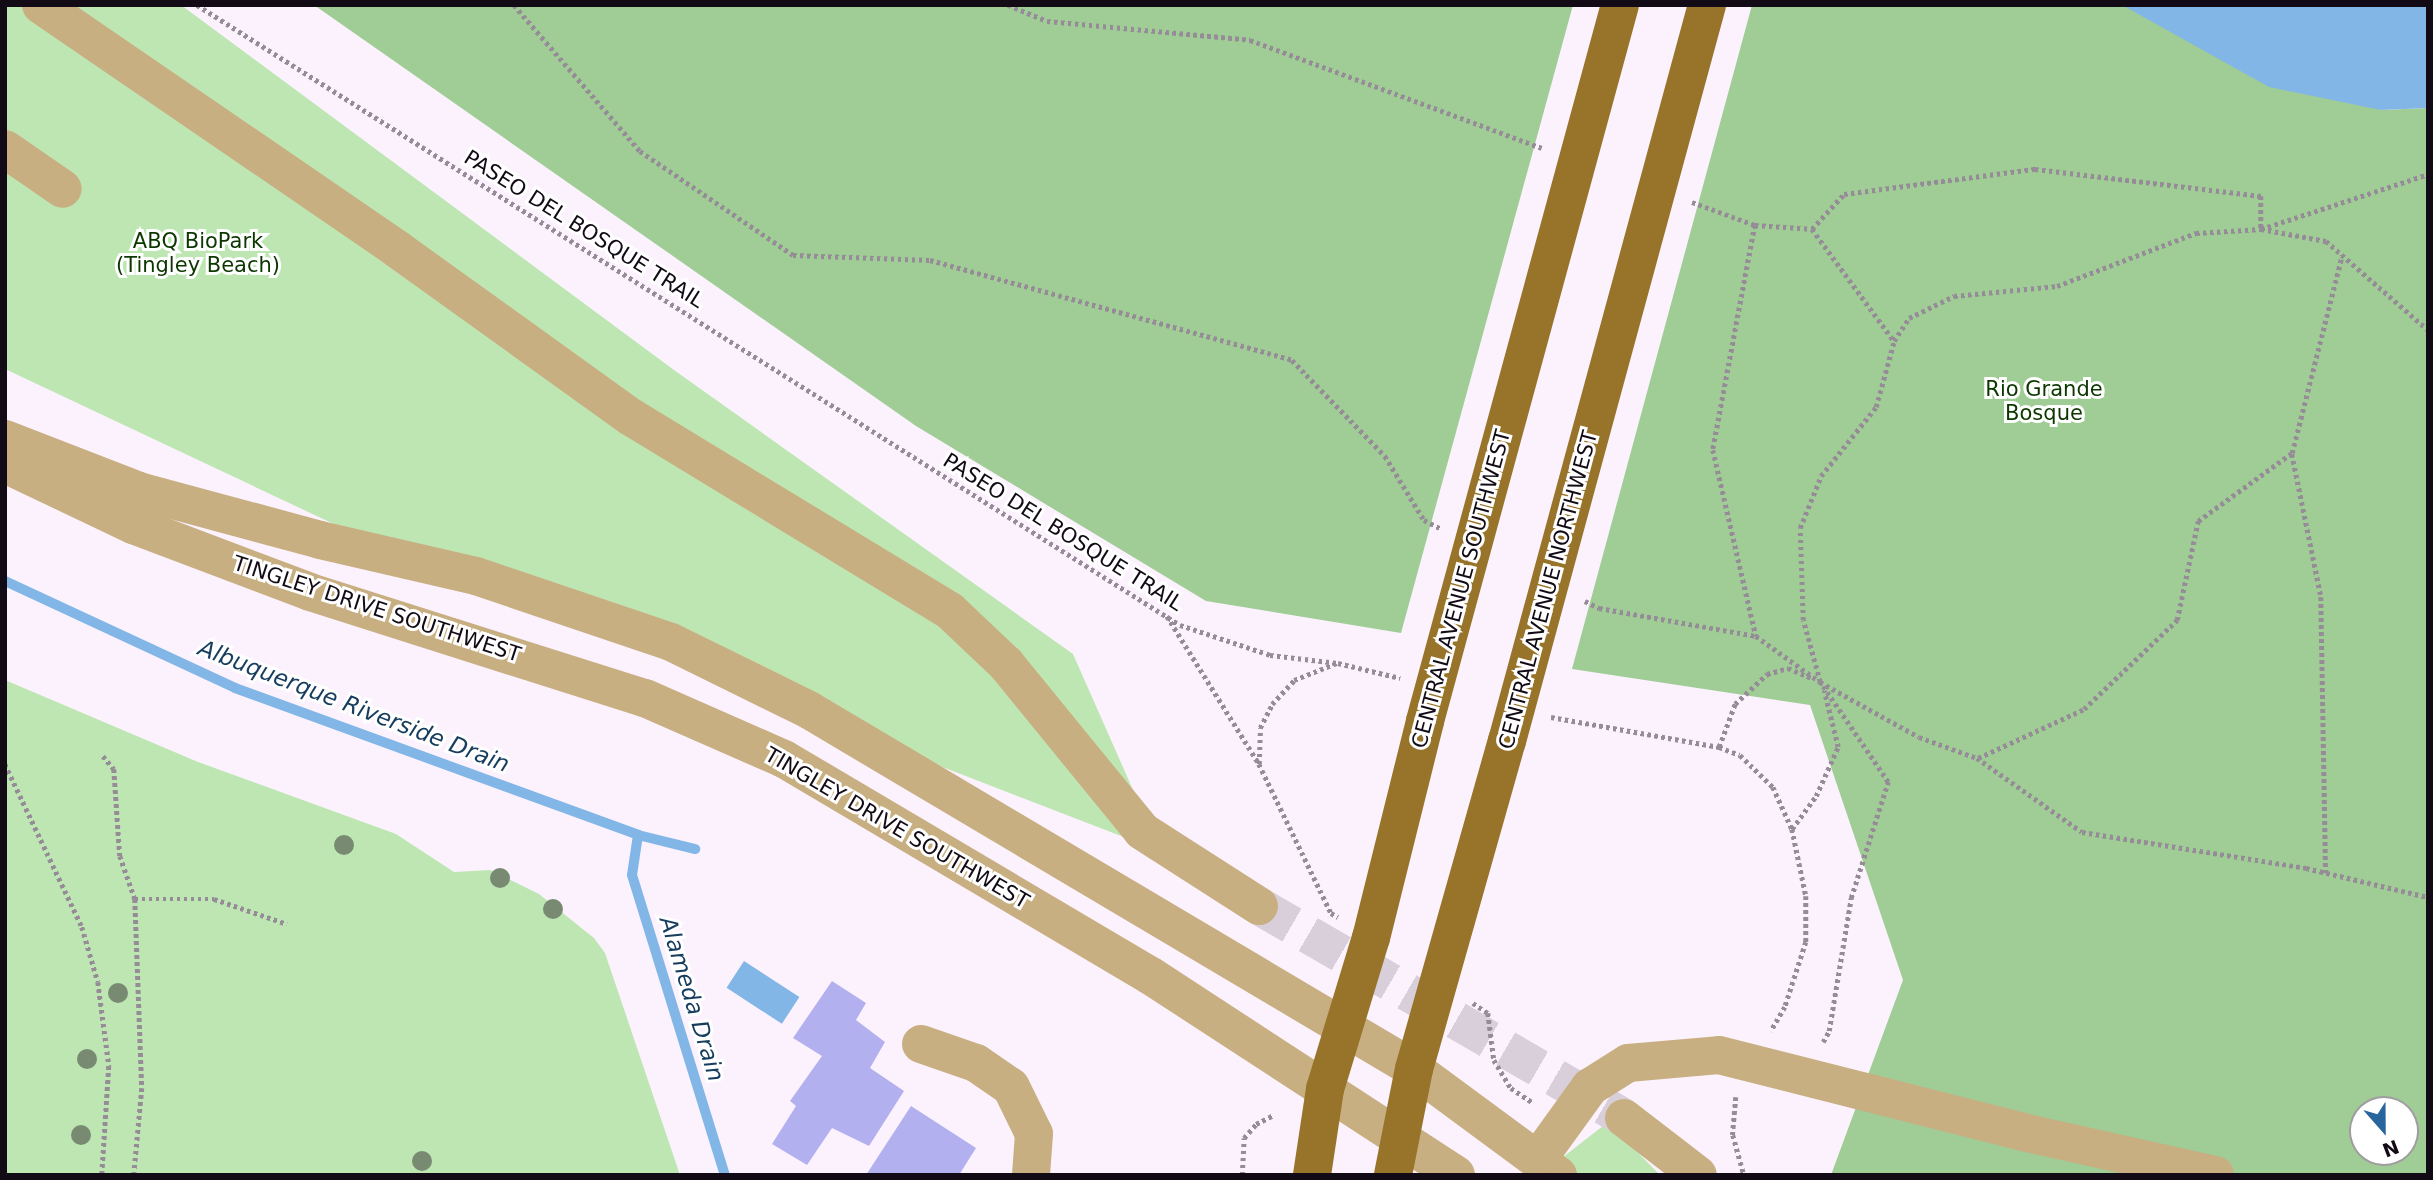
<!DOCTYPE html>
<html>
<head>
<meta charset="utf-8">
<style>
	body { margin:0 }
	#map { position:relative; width:2433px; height:1180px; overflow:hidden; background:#fcf2fe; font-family:"DejaVu Sans",sans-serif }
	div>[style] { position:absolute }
	.green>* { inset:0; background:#bee6b3 }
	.forest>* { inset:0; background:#a0cc95 }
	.water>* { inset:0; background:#82b6e6; transform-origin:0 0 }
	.stream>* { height:10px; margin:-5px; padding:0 5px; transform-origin:5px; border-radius:5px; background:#82b6e6 }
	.building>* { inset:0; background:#b3b0ef }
	.minor-tunnel>* { height:38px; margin-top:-19px; transform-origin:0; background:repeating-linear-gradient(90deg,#d9cfdb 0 38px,transparent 0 57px) }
	.path>* { height:4.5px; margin-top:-2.25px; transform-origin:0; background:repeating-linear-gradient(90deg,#968c98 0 3.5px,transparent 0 7px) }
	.minor>* { height:38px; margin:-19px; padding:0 19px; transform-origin:19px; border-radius:19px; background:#c8af82 }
	.major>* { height:38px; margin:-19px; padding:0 19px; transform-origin:19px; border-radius:19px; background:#98742a }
	.major-bridge>* { height:38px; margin:-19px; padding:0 19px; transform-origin:19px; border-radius:19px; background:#98742a }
	.trees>* { width:20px; height:20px; margin:-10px; border-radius:50%; background:#788b72 }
	span { translate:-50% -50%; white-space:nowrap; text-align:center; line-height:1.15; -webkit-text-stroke:6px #fff; paint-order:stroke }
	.street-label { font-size:21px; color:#120a14 }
	.park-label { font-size:21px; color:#0c3700 }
	.water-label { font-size:23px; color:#163d5d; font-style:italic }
	.frame { position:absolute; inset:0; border:7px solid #120a14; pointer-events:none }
	.north { position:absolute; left:2349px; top:1096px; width:70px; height:70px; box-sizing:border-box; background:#fff; border:2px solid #a09da1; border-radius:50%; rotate:159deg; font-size:19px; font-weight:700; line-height:28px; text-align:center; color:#120a14 }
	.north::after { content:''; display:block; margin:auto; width:24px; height:32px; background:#28659c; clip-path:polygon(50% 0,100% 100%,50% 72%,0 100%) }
</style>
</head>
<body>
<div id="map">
	<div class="green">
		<div style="clip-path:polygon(5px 5px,181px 5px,674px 370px,1073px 654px,1160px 851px,427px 568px,5px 369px)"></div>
		<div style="clip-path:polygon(5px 680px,198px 762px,396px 834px,454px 872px,490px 870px,539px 894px,594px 938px,605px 953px,680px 1175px,5px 1175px)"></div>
		<div style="clip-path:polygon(1608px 1122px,1660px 1175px,1540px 1175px)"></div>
	</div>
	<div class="forest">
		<div style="clip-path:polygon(314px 5px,1573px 5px,1401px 633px,1206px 601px,916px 426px)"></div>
		<div style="clip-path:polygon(evenodd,1752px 5px,2122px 5px,2381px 110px,2428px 108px,2428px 1175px,1831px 1175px,1903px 980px,1810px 705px,1572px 669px,1752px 5px,2363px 1110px,2405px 1110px,2405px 1152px,2363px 1152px,2363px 1110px)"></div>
	</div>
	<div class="water">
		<div style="clip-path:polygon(2122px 5px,2428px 5px,2428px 108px,2381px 110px,2269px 87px)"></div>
		<div style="left:744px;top:961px;width:66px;height:32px;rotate:33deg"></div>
	</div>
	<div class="stream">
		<div style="left:5px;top:581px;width:254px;rotate:24.9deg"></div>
		<div style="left:235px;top:688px;width:429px;rotate:20deg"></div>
		<div style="left:638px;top:835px;width:59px;rotate:13.8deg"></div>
		<div style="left:638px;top:835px;width:40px;rotate:98.5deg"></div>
		<div style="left:632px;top:875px;width:314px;rotate:72.8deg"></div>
	</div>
	<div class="building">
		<div style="clip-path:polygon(832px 981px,866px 1003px,856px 1020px,885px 1042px,870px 1068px,904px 1091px,869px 1146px,832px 1128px,807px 1165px,772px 1144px,796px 1106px,790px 1101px,822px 1056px,793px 1038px)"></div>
		<div style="clip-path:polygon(911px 1106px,976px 1148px,959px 1175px,866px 1175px)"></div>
	</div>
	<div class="minor-tunnel">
		<div style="left:1259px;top:906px;width:422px;rotate:30.1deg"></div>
	</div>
	<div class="path">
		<div style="left:197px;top:5px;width:1162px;rotate:32.24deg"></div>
		<div style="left:1180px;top:625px;width:95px;rotate:18.4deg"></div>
		<div style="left:1270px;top:655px;width:68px;rotate:6.7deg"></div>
		<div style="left:1338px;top:663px;width:64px;rotate:13.6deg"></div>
		<div style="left:514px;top:5px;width:193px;rotate:49.2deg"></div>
		<div style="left:640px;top:151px;width:185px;rotate:34.2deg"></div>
		<div style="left:793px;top:255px;width:137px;rotate:2.1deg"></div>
		<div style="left:930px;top:260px;width:376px;rotate:15.4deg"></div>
		<div style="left:1292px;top:360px;width:134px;rotate:45.9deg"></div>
		<div style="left:1385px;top:456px;width:75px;rotate:58.6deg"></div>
		<div style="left:1424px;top:520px;width:18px;rotate:27deg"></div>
		<div style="left:1008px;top:5px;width:42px;rotate:22.3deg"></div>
		<div style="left:1047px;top:21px;width:204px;rotate:5.3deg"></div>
		<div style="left:1250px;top:40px;width:311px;rotate:20.3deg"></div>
		<div style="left:1692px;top:202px;width:67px;rotate:20.1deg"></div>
		<div style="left:1755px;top:225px;width:229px;rotate:100.6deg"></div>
		<div style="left:1713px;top:450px;width:191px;rotate:77deg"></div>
		<div style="left:1756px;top:636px;width:79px;rotate:35.7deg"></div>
		<div style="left:1820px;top:682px;width:113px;rotate:29.1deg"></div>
		<div style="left:1919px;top:737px;width:62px;rotate:19.9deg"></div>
		<div style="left:1977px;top:758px;width:128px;rotate:35.2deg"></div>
		<div style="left:2082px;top:832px;width:227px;rotate:9.1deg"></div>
		<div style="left:2306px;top:868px;width:125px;rotate:13.4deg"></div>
		<div style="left:1755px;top:225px;width:57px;rotate:4deg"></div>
		<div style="left:1812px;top:229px;width:139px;rotate:53.8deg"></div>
		<div style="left:1812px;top:229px;width:47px;rotate:-47.6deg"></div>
		<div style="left:1844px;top:194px;width:193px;rotate:-7.5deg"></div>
		<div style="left:2035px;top:169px;width:228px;rotate:6.8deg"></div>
		<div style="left:2261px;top:196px;width:33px;rotate:90deg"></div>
		<div style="left:2261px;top:229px;width:176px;rotate:-18.2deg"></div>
		<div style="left:2292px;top:454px;width:146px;rotate:78.5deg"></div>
		<div style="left:2321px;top:597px;width:276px;rotate:89deg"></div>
		<div style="left:1585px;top:601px;width:16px;rotate:27deg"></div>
		<div style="left:1599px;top:608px;width:159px;rotate:10.1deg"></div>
		<div style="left:1167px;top:616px;width:174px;rotate:58.1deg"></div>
		<div style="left:1259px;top:764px;width:165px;rotate:64.2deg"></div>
		<div style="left:1331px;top:913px;width:8px;rotate:30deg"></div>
		<div style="left:1551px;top:717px;width:171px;rotate:10.1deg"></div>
		<div style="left:1719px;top:747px;width:22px;rotate:21deg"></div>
		<div style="left:1740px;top:755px;width:46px;rotate:44.1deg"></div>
		<div style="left:1773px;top:787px;width:46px;rotate:65.7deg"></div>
		<div style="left:1792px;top:829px;width:68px;rotate:78.2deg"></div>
		<div style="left:1806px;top:896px;width:46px;rotate:90deg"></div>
		<div style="left:1806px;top:942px;width:68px;rotate:107.9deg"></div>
		<div style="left:1785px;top:1007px;width:28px;rotate:120deg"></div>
		<div style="left:1719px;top:747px;width:46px;rotate:-69.6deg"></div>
		<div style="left:1735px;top:704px;width:44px;rotate:-43.2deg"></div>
		<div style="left:1767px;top:674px;width:22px;rotate:-16deg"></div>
		<div style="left:1788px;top:668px;width:25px;rotate:23deg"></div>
		<div style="left:103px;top:756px;width:17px;rotate:50deg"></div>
		<div style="left:114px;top:769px;width:87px;rotate:86.1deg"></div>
		<div style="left:120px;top:856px;width:46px;rotate:70.8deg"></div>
		<div style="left:135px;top:899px;width:189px;rotate:87.9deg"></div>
		<div style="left:142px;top:1088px;width:87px;rotate:95.3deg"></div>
		<div style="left:1978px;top:758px;width:117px;rotate:-24.8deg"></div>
		<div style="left:2084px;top:709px;width:129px;rotate:-43.7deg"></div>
		<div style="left:2177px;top:620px;width:101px;rotate:-78deg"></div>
		<div style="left:2198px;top:521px;width:116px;rotate:-35.9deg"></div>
		<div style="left:2292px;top:453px;width:204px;rotate:-75.8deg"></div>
		<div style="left:5px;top:764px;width:180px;rotate:64.7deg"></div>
		<div style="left:82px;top:927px;width:57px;rotate:73.8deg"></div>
		<div style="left:98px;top:982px;width:85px;rotate:82.5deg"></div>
		<div style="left:109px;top:1066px;width:109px;rotate:93.7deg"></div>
		<div style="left:1259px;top:764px;width:36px;rotate:-88deg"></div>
		<div style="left:1260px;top:728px;width:27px;rotate:-63deg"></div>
		<div style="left:1272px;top:704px;width:33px;rotate:-47deg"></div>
		<div style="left:1294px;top:680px;width:46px;rotate:-21.6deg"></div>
		<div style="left:1792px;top:829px;width:41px;rotate:-54deg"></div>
		<div style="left:1816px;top:796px;width:54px;rotate:-65.8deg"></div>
		<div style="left:1838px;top:747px;width:58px;rotate:-104deg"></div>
		<div style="left:135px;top:899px;width:79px"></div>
		<div style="left:214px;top:899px;width:77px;rotate:18.9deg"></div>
		<div style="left:1473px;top:1003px;width:18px;rotate:34deg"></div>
		<div style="left:1488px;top:1013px;width:47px;rotate:82.7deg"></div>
		<div style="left:1494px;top:1060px;width:33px;rotate:59deg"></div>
		<div style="left:1511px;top:1088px;width:25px;rotate:34deg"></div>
		<div style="left:1823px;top:1042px;width:13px;rotate:-61deg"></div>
		<div style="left:1829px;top:1031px;width:135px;rotate:-80.6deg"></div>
		<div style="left:1851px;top:898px;width:122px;rotate:-72.3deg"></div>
		<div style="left:1888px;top:782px;width:121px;rotate:-124.2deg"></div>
		<div style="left:1820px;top:682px;width:64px;rotate:-105.3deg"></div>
		<div style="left:1803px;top:620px;width:92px;rotate:-91.9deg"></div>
		<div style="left:1800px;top:528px;width:56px;rotate:-68deg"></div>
		<div style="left:1821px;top:476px;width:88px;rotate:-51.4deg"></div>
		<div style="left:1876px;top:407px;width:68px;rotate:-74.7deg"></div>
		<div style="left:1894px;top:341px;width:27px;rotate:-57deg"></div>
		<div style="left:1909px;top:318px;width:50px;rotate:-26.1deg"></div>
		<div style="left:1954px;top:296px;width:103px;rotate:-5.5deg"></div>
		<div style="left:2057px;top:286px;width:149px;rotate:-20.9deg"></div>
		<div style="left:2196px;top:233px;width:65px;rotate:-3.5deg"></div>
		<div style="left:2261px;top:229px;width:66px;rotate:10.5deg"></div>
		<div style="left:2326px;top:241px;width:135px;rotate:41.1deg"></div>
		<div style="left:1736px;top:1097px;width:38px;rotate:95deg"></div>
		<div style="left:1733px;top:1135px;width:41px;rotate:74.6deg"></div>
		<div style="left:1242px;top:1175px;width:37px;rotate:-87deg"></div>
		<div style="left:1244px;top:1138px;width:18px;rotate:-49deg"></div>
		<div style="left:1256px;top:1124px;width:20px;rotate:-27deg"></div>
	</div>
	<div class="minor">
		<div style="left:41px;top:5px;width:432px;rotate:34.4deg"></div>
		<div style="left:397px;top:249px;width:288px;rotate:35.7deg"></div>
		<div style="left:631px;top:417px;width:373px;rotate:31.3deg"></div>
		<div style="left:950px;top:611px;width:77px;rotate:43.4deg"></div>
		<div style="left:1006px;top:664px;width:215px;rotate:50.8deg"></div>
		<div style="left:1142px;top:831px;width:139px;rotate:32.7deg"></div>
		<div style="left:5px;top:149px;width:70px;rotate:34.6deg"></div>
		<div style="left:5px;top:439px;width:144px;rotate:21.2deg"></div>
		<div style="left:139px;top:491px;width:188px;rotate:15.1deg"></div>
		<div style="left:320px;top:540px;width:160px;rotate:13deg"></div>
		<div style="left:476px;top:576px;width:206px;rotate:18.7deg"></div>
		<div style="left:671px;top:642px;width:154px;rotate:26.2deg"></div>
		<div style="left:809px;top:710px;width:703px;rotate:30.68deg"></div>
		<div style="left:1414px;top:1069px;width:179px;rotate:36.4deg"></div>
		<div style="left:5px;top:464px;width:142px;rotate:25.5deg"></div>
		<div style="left:133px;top:525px;width:189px;rotate:20.7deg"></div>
		<div style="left:310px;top:592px;width:351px;rotate:17.6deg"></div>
		<div style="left:645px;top:698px;width:152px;rotate:23.7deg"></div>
		<div style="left:784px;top:759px;width:426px;rotate:30.6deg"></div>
		<div style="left:1151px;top:976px;width:364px;rotate:33.1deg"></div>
		<div style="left:921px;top:1044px;width:58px;rotate:19.1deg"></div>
		<div style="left:976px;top:1063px;width:42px;rotate:34.4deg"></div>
		<div style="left:1011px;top:1087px;width:52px;rotate:63.9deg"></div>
		<div style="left:1034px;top:1134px;width:41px;rotate:94.2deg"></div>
		<div style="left:1624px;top:1118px;width:93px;rotate:37.6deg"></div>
		<div style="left:1538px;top:1159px;width:89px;rotate:-54.2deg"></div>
		<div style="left:1590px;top:1087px;width:45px;rotate:-32.3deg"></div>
		<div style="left:1628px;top:1063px;width:91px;rotate:-5deg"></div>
		<div style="left:1719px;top:1055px;width:318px;rotate:14.2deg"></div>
		<div style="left:2027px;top:1133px;width:193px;rotate:12.6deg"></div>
	</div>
	<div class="major">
		<div style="left:1312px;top:1175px;width:87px;rotate:-81.4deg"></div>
		<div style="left:1325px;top:1089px;width:158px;rotate:-73.1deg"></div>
		<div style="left:1371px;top:938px;width:224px;rotate:-76deg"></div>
		<div style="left:1393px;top:1175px;width:108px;rotate:-78.8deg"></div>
		<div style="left:1414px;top:1069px;width:341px;rotate:-74.2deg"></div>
	</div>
	<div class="major-bridge">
		<div style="left:1425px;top:721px;width:742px;rotate:-74.77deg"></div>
		<div style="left:1507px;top:741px;width:763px;rotate:-74.8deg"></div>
	</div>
	<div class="trees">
		<div style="left:344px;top:845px"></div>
		<div style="left:500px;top:878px"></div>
		<div style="left:553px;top:909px"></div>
		<div style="left:118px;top:993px"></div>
		<div style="left:87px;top:1059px"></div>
		<div style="left:81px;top:1135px"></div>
		<div style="left:422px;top:1161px"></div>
	</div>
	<div class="street-label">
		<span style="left:584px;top:229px;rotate:32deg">PASEO DEL BOSQUE TRAIL</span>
		<span style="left:1063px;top:532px;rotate:32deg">PASEO DEL BOSQUE TRAIL</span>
		<span style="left:1461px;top:589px;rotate:-75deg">CENTRAL AVENUE SOUTHWEST</span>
		<span style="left:1548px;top:590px;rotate:-75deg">CENTRAL AVENUE NORTHWEST</span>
		<span style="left:377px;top:609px;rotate:18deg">TINGLEY DRIVE SOUTHWEST</span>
		<span style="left:897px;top:828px;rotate:30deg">TINGLEY DRIVE SOUTHWEST</span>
	</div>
	<div class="park-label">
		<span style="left:198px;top:253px">ABQ BioPark<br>(Tingley Beach)</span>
		<span style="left:2044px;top:401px">Rio Grande<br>Bosque</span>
	</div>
	<div class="water-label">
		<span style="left:354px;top:706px;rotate:21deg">Albuquerque Riverside Drain</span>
		<span style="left:692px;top:999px;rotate:73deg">Alameda Drain</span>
	</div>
	<div class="frame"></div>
	<div class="north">N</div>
</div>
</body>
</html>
